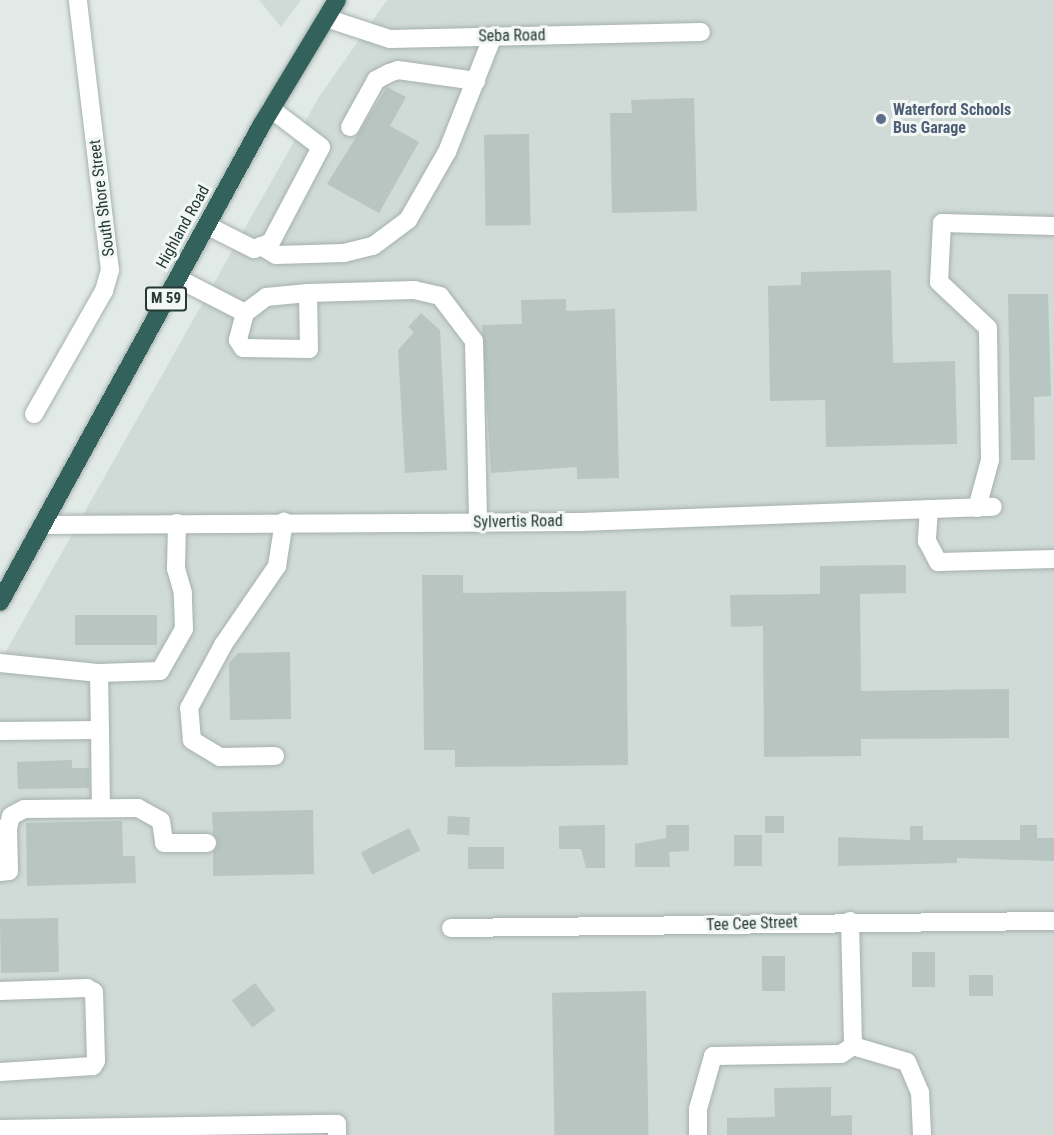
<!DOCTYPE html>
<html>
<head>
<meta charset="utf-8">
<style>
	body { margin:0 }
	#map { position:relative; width:1054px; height:1135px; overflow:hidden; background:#e2eae7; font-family:"Roboto Condensed",sans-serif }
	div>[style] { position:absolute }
	.built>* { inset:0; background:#d0dad6 }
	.building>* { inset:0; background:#b8c5c0; transform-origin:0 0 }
	.roads { filter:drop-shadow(0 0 2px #a5b1ae) drop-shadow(0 0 2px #a5b1ae) }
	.minor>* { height:18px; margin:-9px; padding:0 9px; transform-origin:9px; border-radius:9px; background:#fff }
	.highway>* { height:18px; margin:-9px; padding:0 9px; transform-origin:9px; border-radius:9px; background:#33625c }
	.dots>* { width:16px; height:16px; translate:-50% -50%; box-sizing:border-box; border:3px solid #f2f7f5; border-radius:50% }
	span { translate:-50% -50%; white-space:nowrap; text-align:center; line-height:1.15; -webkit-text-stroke:6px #f2f7f5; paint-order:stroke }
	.shield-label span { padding:2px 4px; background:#f2f7f5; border:2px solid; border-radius:4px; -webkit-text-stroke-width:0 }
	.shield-label { font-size:15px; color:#243935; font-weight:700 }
	.street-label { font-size:16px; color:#243935 }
	.service-label { font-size:16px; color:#4e5e75; font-weight:700 }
	.left { translate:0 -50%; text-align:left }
</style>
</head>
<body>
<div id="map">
	<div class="built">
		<div style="clip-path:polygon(259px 0,301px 0,281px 27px)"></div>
		<div style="clip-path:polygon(387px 0,1054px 0,1054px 1135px,0 1135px,0 662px,319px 97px)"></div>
	</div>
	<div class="building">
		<div style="clip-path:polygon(387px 87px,406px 97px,390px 126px,419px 142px,379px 213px,327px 184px)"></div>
		<div style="clip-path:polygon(694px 98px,697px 211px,612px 213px,610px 113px,632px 113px,631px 100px)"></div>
		<div style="left:529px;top:134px;width:91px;height:45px;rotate:89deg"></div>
		<div style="clip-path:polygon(891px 270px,893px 363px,955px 361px,957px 444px,826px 447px,825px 400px,770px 401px,768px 286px,801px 285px,801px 272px)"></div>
		<div style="clip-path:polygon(1008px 294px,1048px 294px,1051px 396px,1034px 397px,1035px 460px,1011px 460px)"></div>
		<div style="clip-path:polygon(566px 299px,566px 311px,615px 309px,619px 478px,577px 479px,577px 467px,491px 473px,482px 325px,522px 324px,521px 300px)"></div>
		<div style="clip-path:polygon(421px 313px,440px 330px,447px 470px,405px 473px,398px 350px,414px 332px,408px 327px)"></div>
		<div style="clip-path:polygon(906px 565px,906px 593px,860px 594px,861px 691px,1009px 689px,1009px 738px,861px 739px,861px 756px,764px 757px,763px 626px,731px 627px,730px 595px,820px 594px,820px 566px)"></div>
		<div style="clip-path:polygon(422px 575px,463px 575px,463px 593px,626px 591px,628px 765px,455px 767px,455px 750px,424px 750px)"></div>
		<div style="left:157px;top:615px;width:30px;height:82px;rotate:90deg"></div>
		<div style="clip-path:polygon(290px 652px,291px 719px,230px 720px,229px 663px,238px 653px)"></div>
		<div style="clip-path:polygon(72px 760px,72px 768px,89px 768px,89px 788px,18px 789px,17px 762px)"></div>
		<div style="clip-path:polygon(313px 810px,314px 874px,213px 876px,213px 852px,218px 842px,213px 833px,212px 812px)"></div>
		<div style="left:448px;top:816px;width:22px;height:18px;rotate:3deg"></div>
		<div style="left:765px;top:816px;width:19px;height:17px"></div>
		<div style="clip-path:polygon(122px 821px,123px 856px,135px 856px,136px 883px,27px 886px,26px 823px)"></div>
		<div style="clip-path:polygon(605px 825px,605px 868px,586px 868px,581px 849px,559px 849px,559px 826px)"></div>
		<div style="clip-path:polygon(666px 825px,689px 825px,689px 851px,669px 852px,670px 867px,635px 867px,635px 844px,666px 838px)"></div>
		<div style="clip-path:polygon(1020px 825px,1037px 825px,1037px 838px,1054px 838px,1054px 861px,957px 858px,957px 863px,838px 866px,838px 837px,910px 840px,910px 826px,923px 826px,923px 840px,1020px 840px)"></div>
		<div style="left:409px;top:828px;width:25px;height:54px;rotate:63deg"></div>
		<div style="left:734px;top:835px;width:28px;height:31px"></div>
		<div style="left:468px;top:847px;width:36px;height:22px"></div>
		<div style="left:58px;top:918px;width:54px;height:58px;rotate:89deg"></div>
		<div style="left:935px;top:952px;width:35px;height:23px;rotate:90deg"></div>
		<div style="left:762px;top:956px;width:23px;height:35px"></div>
		<div style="left:969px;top:975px;width:24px;height:21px"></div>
		<div style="left:255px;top:983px;width:34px;height:29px;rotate:53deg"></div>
		<div style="left:646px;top:991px;width:144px;height:94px;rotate:89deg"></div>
		<div style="clip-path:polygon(831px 1087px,831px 1116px,852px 1115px,852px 1135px,727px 1135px,727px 1118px,775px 1117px,774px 1088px)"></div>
	</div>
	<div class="roads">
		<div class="minor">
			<div style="left:326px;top:18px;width:67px;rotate:18.2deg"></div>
			<div style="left:390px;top:39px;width:311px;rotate:-1.3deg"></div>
			<div style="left:350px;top:127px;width:54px;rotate:-61deg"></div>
			<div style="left:376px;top:80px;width:15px;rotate:-28deg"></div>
			<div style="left:389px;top:73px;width:9px;rotate:-18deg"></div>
			<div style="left:398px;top:70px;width:79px;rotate:8deg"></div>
			<div style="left:206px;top:225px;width:54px;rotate:26.6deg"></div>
			<div style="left:254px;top:249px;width:18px;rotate:-22deg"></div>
			<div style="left:271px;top:242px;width:107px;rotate:-62.2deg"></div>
			<div style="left:321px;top:147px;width:63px;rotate:-142.8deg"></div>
			<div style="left:261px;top:246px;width:17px;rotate:31deg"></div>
			<div style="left:276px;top:255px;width:68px;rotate:-1.7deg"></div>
			<div style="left:344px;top:253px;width:30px;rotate:-14deg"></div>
			<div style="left:373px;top:246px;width:44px;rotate:-36.6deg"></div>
			<div style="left:408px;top:220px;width:78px;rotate:-60.2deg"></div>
			<div style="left:447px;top:152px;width:125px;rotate:-68.4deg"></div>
			<div style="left:177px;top:278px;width:76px;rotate:27.2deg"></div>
			<div style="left:245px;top:313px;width:26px;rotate:-37deg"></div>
			<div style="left:266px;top:297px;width:42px;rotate:-5.4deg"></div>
			<div style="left:308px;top:293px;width:106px;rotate:-1.6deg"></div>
			<div style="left:414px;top:290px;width:27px;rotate:13deg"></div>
			<div style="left:440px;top:296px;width:56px;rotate:52.9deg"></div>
			<div style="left:474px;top:341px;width:182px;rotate:88.7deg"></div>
			<div style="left:245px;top:313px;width:28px;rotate:105deg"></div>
			<div style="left:238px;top:340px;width:9px;rotate:58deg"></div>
			<div style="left:243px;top:348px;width:66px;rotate:0.9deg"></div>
			<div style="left:309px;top:349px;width:56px;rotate:-91deg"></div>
			<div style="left:34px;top:414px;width:142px;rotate:-60.4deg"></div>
			<div style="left:104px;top:291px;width:22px;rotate:-74deg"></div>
			<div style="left:110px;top:270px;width:272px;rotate:-96.8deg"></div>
			<div style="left:977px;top:508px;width:50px;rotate:-74.8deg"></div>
			<div style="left:990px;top:460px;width:132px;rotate:-90.9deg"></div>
			<div style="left:988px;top:328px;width:67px;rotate:-136.8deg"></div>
			<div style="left:939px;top:282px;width:59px;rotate:-87.1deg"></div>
			<div style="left:942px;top:223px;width:112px;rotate:1.5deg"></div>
			<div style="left:929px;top:509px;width:32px;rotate:94deg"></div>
			<div style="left:927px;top:541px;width:24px;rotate:62deg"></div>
			<div style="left:938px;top:562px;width:116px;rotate:-1.5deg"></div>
			<div style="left:43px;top:525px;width:537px;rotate:-0.32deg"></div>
			<div style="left:580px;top:522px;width:413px;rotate:-2.1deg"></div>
			<div style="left:0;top:663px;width:100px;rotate:5.8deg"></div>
			<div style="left:99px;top:673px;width:61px;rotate:-1.9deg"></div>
			<div style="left:160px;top:671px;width:48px;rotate:-60.3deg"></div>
			<div style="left:184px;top:629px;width:36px;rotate:-92deg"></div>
			<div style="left:183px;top:593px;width:26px;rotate:-106deg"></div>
			<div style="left:176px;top:568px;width:45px;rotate:-88.7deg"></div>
			<div style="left:100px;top:730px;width:78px;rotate:89.3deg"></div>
			<div style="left:0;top:731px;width:100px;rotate:-0.6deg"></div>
			<div style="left:100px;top:730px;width:57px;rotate:-91deg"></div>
			<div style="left:275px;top:756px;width:55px;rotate:179deg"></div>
			<div style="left:220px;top:757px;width:33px;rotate:-149deg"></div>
			<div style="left:192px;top:740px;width:32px;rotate:-95deg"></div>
			<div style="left:189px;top:708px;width:72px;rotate:-61.6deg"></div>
			<div style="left:223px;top:645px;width:96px;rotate:-55.6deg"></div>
			<div style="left:277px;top:566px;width:45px;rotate:-81deg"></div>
			<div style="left:0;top:829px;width:8px;rotate:-7deg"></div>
			<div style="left:8px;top:828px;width:12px;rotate:-76deg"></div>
			<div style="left:11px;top:816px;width:15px;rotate:-28deg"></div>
			<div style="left:24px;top:809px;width:114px;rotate:-0.5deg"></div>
			<div style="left:138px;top:808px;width:26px;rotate:29deg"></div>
			<div style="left:161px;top:821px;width:22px;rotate:82deg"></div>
			<div style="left:164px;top:843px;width:43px"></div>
			<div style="left:0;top:872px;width:9px;rotate:-6deg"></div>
			<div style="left:9px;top:871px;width:43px;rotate:-91.3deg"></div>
			<div style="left:850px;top:921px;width:125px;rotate:88.6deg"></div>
			<div style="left:451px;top:928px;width:603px;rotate:-0.67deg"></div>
			<div style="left:0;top:991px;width:87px;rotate:-2deg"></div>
			<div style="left:87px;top:988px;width:8px;rotate:30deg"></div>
			<div style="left:94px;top:992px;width:69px;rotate:88.3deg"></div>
			<div style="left:96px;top:1061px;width:6px;rotate:121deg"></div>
			<div style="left:93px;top:1066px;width:93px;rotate:176.3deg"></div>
			<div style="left:853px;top:1046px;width:56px;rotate:16.5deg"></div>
			<div style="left:907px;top:1062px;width:33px;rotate:67deg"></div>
			<div style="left:920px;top:1092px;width:43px;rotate:87.3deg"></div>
			<div style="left:0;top:1129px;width:337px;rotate:-0.9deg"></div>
			<div style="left:337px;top:1124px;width:11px;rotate:90deg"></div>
			<div style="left:698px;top:1135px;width:26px;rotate:-90deg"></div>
			<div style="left:698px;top:1109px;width:55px;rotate:-74.2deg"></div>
			<div style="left:713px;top:1056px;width:128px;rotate:-0.9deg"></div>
			<div style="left:841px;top:1054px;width:14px;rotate:-34deg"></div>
		</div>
		<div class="highway">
			<div style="left:0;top:602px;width:543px;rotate:-61.26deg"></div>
			<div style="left:261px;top:126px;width:147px;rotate:-58.9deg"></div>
		</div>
	</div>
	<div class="dots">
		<div style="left:881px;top:119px;background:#5c6f8a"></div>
	</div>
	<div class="shield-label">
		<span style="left:166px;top:299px">M 59</span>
	</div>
	<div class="street-label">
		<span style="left:512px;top:36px;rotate:-1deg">Seba Road</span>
		<span style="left:102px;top:198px;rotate:-97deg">South Shore Street</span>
		<span style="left:183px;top:227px;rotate:-61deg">Highland Road</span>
		<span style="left:518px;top:522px;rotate:-1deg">Sylvertis Road</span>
		<span style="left:752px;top:924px;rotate:-2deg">Tee Cee Street</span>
	</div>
	<div class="service-label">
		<span class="left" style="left:893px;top:119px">Waterford Schools<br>Bus Garage</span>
	</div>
</div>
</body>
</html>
